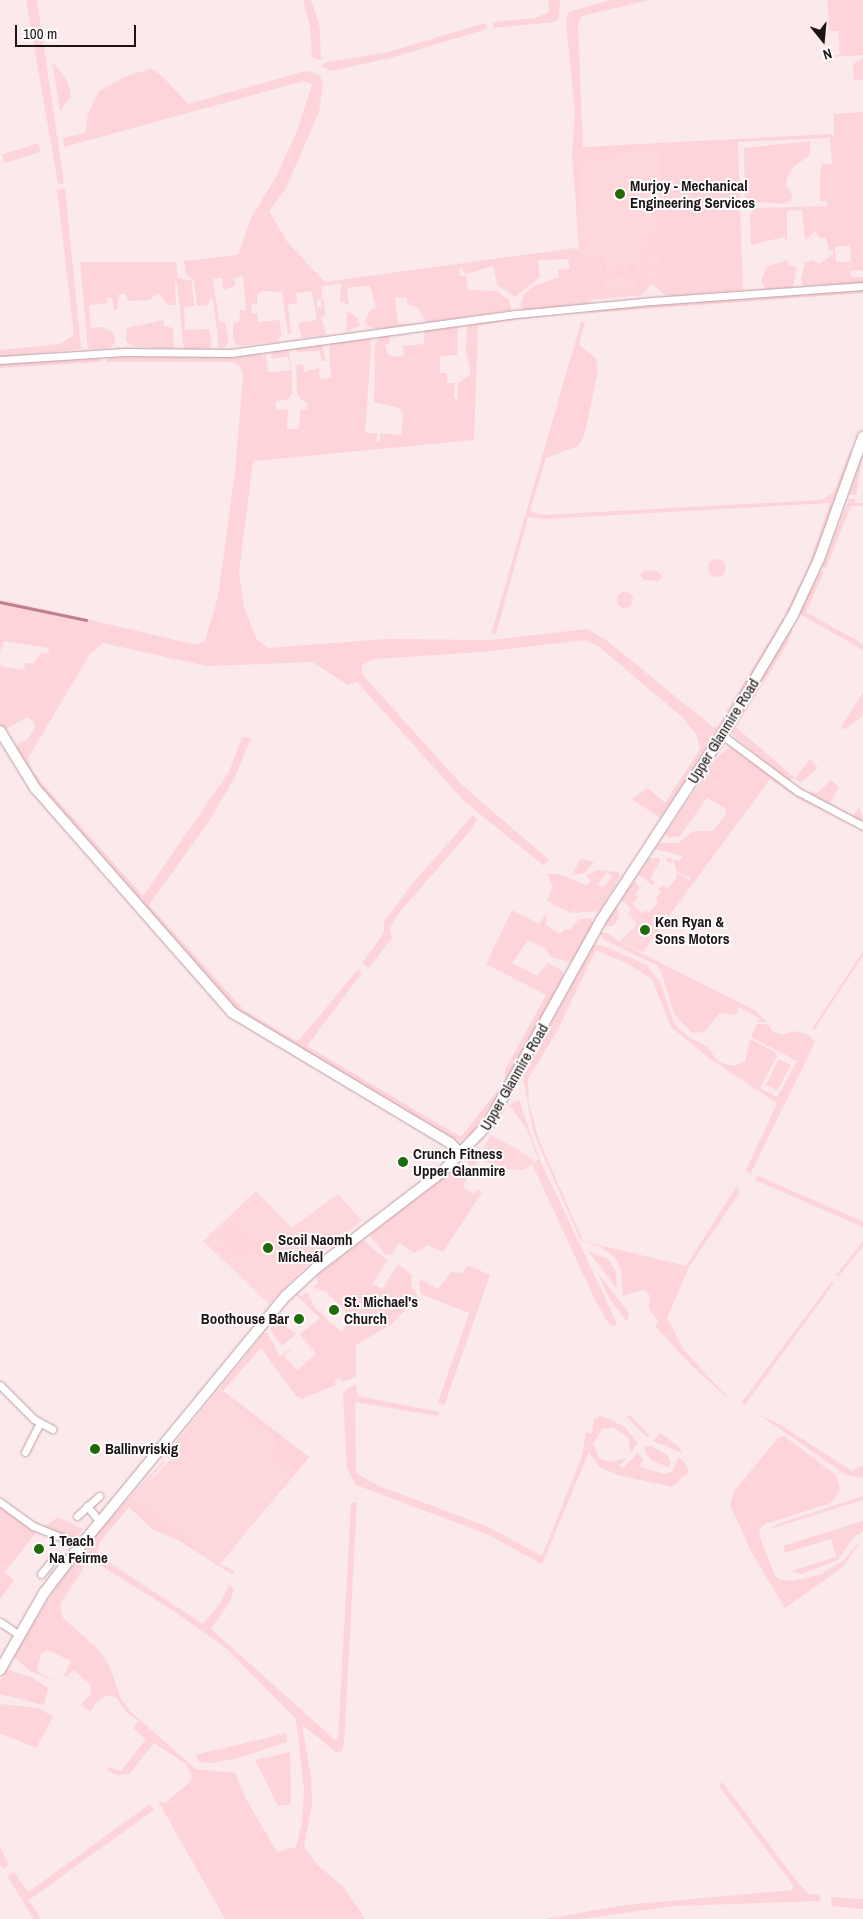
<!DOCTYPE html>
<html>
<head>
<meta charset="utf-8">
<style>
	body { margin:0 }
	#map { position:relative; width:863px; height:1919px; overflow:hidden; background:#fce9ec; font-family:"Archivo Narrow",sans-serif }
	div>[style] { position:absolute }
	.built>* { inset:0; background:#fed7dc }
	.green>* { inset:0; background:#fdd4da; transform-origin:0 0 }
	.round { border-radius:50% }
	.stream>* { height:2.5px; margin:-1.25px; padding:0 1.25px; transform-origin:1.25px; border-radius:1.25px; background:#be7f8a }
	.roads { filter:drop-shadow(0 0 1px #bb9ea2) drop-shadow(0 0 1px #bb9ea2) }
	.street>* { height:7px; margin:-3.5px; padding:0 3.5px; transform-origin:3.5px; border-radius:3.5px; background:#fff }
	.secondary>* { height:10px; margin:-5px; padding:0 5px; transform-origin:5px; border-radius:5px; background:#fff }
	.dots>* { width:14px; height:14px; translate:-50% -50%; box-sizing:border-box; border:2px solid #fcfcfc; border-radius:50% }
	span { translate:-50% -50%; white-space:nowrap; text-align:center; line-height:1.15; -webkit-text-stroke:4px #fcfcfc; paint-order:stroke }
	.poi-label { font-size:15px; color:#1e1315; font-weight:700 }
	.left { translate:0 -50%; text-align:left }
	.right { translate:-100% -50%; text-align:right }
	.street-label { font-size:15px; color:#1e1315 }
	.north { position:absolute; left:798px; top:15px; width:50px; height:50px; -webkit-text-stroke:4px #fcfcfc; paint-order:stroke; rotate:163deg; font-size:14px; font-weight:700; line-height:20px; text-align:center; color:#1e1315 }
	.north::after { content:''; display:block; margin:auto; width:18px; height:22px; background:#1e1315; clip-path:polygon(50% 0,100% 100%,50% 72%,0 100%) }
	.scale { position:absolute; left:15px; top:25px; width:121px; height:22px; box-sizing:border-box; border:2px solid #1e1315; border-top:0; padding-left:6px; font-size:15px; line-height:18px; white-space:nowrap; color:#1e1315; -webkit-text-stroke:4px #fcfcfc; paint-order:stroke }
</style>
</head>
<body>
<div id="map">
	<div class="built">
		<div style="clip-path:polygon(659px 148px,665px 293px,652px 284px,642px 295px,584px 300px,577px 152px)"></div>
		<div style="clip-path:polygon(632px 909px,658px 931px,643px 952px,619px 942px,635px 926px,635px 921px,627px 914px)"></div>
		<div style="clip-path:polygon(491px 1135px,519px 1150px,536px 1162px,523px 1170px,497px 1169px,478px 1156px)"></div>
		<div style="clip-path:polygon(256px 1191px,292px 1228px,338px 1194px,362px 1221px,318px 1254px,269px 1304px,203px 1241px)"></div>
		<div style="clip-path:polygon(223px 1391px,309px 1457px,220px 1564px,133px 1498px,173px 1457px,171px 1448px,210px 1400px,213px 1402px)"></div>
	</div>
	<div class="green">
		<div style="clip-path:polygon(26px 0,37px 0,64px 183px,58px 184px)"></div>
		<div style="clip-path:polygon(303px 0,311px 0,320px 28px,321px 60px,312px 57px,310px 26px)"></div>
		<div style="clip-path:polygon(548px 0,560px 0,559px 18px,555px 22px,493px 28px,493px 22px,535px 18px,549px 12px)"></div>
		<div style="clip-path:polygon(611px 0,649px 0,582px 16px,578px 25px,583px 147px,831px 134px,834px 137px,834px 114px,863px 112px,863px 270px,851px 271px,850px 245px,835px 247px,836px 262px,850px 262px,851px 277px,863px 277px,863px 283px,803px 286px,801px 279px,805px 262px,812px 260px,819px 264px,834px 254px,833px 251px,829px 251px,826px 238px,820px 238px,815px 231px,805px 241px,802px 210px,787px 211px,787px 243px,784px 237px,751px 245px,750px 215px,753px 208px,828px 206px,827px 201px,820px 201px,820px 174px,822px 164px,832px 164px,830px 138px,738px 142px,743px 290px,673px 296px,665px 295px,656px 288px,659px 259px,648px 241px,653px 233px,662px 232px,659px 154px,655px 151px,578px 155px,582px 257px,593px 258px,595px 273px,603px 283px,604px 291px,635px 289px,635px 280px,644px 280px,648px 288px,642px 295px,593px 299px,586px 304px,525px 311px,520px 306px,524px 294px,532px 287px,559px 277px,558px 270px,570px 269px,568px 259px,538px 260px,540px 277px,515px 297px,497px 285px,493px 266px,466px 274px,462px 268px,459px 269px,460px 276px,466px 276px,468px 290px,497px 291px,509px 300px,511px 310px,427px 323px,418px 308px,407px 304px,407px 298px,395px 297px,398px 324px,418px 324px,376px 329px,366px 325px,365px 321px,370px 310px,376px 308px,370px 285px,347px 288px,349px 305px,340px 301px,341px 284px,323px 286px,321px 299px,317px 300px,317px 307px,321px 307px,321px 299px,324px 299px,325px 316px,321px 317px,326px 335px,302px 338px,298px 323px,317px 320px,312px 291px,296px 293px,297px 303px,288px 305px,291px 334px,288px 334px,282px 292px,264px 291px,257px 294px,257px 304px,251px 305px,252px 314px,257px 313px,258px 322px,280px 320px,281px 336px,276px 342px,238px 346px,233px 340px,233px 329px,234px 323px,240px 321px,239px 310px,246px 310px,243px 276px,234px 278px,235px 286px,223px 290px,222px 278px,213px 279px,219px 321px,225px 323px,229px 341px,225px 347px,219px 348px,213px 299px,209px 299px,209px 305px,197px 306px,194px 280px,186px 275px,184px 261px,238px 255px,251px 218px,276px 177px,297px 131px,312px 84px,304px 81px,64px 147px,63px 138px,85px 133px,88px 114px,99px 91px,129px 75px,151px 69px,162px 76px,188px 104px,305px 71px,312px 72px,320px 76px,323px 84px,319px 112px,285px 190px,269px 211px,288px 243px,325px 282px,575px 248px,579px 250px,572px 152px,575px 114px,566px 21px,568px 12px)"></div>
		<div style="clip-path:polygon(827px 0,863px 0,863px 55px,831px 57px,840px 54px,838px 31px,829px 31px)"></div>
		<div style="clip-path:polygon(485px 23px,487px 29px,394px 57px,331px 71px,321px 66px,327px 62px,388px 52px)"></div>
		<div style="clip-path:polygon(863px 58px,863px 80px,854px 80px,853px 64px)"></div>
		<div style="clip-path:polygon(52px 61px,68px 82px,71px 97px,60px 111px)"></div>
		<div style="clip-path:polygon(811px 141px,809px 156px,794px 166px,787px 178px,786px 185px,793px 195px,790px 201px,783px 204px,755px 202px,745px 208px,744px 148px)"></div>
		<div style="left:38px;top:143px;width:9px;height:38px;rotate:72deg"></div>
		<div style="clip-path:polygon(65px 188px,81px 349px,0 357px,0 350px,60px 344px,74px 335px,57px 190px)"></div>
		<div style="clip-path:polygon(643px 245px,648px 253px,650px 270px,645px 274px,630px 275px,627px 265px,634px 264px,634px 260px,637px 271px,647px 270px,645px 252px,640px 252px)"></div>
		<div style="clip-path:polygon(604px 256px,606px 274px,616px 273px,617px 261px,618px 266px,624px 265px,624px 276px,603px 275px,599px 257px)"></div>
		<div style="clip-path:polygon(788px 260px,789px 266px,797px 267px,793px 287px,766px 290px,761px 281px,766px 267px)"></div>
		<div style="clip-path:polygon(80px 262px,176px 262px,178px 278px,192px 281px,194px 306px,184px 307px,185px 330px,209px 329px,212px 344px,209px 348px,184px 349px,177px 282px,175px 282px,176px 305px,168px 305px,158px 293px,149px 300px,128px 301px,126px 294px,119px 294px,117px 310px,114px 310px,112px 298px,107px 298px,108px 303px,89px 305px,91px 328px,102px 327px,112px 332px,116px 342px,109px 348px,88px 349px)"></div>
		<div style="clip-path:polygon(863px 290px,863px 293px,590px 313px,592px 309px,646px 304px)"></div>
		<div style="clip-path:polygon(347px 311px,358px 318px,360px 326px,346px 331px)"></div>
		<div style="clip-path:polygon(582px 311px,478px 325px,474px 440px,253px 461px,239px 572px,244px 607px,257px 640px,268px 648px,385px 639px,491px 640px,587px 629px,606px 640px,713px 727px,718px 726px,783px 618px,786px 619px,719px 732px,660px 818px,632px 799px,648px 788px,665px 803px,700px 749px,697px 735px,681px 716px,598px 646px,585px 640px,482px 652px,375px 659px,362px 665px,362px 674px,461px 784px,549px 860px,544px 866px,464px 801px,357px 682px,348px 685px,312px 662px,207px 666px,103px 643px,90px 654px,28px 758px,31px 768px,41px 782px,143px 896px,229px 772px,242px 737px,251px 738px,235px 777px,210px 820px,149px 905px,244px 1010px,296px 1041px,301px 1038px,358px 969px,362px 973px,307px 1046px,461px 1137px,505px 1081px,505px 1070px,546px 995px,486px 964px,512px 910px,539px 924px,547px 913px,546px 925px,560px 934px,565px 929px,570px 930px,579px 919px,591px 918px,594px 924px,573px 963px,551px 957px,546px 949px,528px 940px,512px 963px,537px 976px,548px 963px,560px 969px,566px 977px,488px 1112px,470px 1135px,460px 1142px,241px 1015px,33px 780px,17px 751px,18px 743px,28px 739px,35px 728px,33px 721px,27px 717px,6px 729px,0 725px,0 660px,1px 666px,24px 670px,25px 663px,34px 663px,41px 654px,48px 653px,49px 648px,4px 641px,0 652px,0 599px,197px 645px,205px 641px,218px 597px,235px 471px,243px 375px,241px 367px,234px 362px,106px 362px,106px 357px,235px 357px,261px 353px,262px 356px,266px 355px,268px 372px,273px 372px,291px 370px,288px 356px,272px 359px,271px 354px,272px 351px,288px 348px,292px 370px,292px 394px,287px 400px,276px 401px,276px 410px,288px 409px,287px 429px,299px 429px,300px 410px,307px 410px,307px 403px,300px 399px,297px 393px,296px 365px,303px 364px,304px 372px,319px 368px,320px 379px,331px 378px,329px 348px,332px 342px,369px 336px,371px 348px,365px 432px,378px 434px,376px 441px,380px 442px,380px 433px,401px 435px,403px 413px,398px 408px,374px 402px,375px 345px,380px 335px,389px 333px,390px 343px,385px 344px,387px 353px,394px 357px,404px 355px,403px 346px,424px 344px,425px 329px,458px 325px,457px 355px,440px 356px,440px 373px,447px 373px,447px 383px,455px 383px,454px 398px,457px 399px,458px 383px,471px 374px,466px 351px,467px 324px)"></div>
		<div style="clip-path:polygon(163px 320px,164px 326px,173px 328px,174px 349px,132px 346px,126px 341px,127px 328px)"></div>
		<div style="clip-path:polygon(581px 322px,585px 323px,579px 344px,596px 359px,598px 370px,585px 433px,578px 446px,546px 458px,530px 511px,543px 515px,822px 500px,834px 492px,850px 451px,853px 451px,812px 567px,789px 614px,786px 612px,807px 570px,830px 503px,544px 519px,528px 517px,496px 634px,491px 634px)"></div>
		<div style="clip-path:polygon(322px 344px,326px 361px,321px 361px,320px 351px,297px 352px,297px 347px)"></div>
		<div style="clip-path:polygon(100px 356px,100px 362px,0 368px,0 363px)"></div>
		<div style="clip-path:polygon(863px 453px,856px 495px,850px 495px,857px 471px)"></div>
		<div style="clip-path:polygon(849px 499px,855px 499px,855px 503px,863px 503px,863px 506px,851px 506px,826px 568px,822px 567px)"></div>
		<div class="round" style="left:708px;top:559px;width:18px;height:18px"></div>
		<div style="clip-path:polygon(645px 570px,657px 571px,662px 576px,659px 581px,644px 580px,640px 575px)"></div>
		<div style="clip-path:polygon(820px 571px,824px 572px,806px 612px,863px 644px,863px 650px,798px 613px)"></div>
		<div class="round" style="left:617px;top:592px;width:16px;height:16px"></div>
		<div style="clip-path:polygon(795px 620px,788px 643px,736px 727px,795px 778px,810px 759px,818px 768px,800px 783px,795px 778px,787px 781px,733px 735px,731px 730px)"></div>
		<div style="clip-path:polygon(863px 693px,863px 715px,845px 730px,841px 726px)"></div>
		<div style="clip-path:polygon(728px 744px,791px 791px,854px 825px,801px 800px,770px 779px,658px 931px,620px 899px,635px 881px,640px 888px,635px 894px,638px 897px,632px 904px,643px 914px,646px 910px,649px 913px,658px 903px,656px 898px,661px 892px,658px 890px,663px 885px,667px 889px,676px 879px,677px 873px,687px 877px,688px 881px,691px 878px,676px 871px,674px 860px,671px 863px,665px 860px,668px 858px,679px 861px,683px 856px,655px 849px,659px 843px,678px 843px,694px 831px,713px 831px,726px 814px,726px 809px,707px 798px,680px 836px,669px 838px,665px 834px,716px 759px,729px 748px)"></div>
		<div style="clip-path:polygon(831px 780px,839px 787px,830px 803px,853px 816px,859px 807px,863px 818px,859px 821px,809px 796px,813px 791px,816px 794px)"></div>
		<div style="clip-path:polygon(473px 815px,477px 820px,470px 831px,398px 914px,390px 927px,392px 938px,369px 968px,362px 963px,384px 933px,384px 922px,412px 884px)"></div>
		<div style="clip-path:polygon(650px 858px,659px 858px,660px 863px,650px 878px,655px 883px,653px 885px,638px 875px)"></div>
		<div style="clip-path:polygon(581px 859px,594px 862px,584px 873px,571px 875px)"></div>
		<div style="clip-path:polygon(evenodd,598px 870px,619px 872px,620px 876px,600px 911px,573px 913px,577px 905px,571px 913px,547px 901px,553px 886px,547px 874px,558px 874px,587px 885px,591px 880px,586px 875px,598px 870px,607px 872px,612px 876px,603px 888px,598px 884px,607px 872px)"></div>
		<div style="clip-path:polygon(616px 905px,619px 918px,613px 926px,606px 926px,605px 923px)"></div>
		<div style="clip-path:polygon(600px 933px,608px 933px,619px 942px,754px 1010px,767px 1022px,757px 1022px,759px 1018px,739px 1007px,736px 1015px,720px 1013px,704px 1032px,692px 1033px,674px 1014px,661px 971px,656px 965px,603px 939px)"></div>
		<div style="clip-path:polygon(592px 945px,601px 945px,647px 965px,660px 982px,675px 1025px,690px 1038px,707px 1046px,718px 1062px,733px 1066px,745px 1062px,750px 1039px,775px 1052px,777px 1056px,760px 1088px,777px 1097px,797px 1061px,751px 1037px,757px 1024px,768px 1024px,773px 1032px,783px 1035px,794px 1031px,808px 1035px,815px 1042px,750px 1175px,746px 1170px,777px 1103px,713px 1061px,671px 1027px,652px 979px,626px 963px,596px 950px,556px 1033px,528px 1079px,529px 1104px,539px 1140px,583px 1241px,686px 1266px,736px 1187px,740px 1192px,689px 1267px,667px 1318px,684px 1350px,732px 1402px,691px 1365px,655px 1326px,658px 1322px,649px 1308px,650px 1296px,644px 1289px,623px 1296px,621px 1270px,615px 1257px,599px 1246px,581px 1241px,534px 1134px,523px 1078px)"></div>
		<div style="clip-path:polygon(863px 951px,863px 956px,814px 1030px,812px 1029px)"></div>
		<div style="left:779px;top:1059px;width:13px;height:29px;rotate:27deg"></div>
		<div style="clip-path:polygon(519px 1100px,539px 1158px,617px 1323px,614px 1326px,609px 1324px,596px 1302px,533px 1166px,538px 1159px,527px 1129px,509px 1105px)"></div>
		<div style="clip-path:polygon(481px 1147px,480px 1158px,472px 1170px,466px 1159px)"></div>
		<div style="clip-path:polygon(463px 1162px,469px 1173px,463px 1187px,473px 1194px,479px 1190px,482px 1192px,443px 1252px,428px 1245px,414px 1253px,399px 1243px,392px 1254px,386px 1255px,369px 1235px)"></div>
		<div style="clip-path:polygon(758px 1176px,858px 1219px,863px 1222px,863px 1227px,755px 1180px)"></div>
		<div style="left:233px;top:1226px;width:27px;height:16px;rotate:48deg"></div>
		<div style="clip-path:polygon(363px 1240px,387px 1260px,373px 1284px,382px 1289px,398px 1264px,412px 1275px,411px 1285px,418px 1297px,392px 1324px,356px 1345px,356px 1377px,343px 1382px,339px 1378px,334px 1380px,336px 1385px,302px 1399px,296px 1396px,261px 1348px,223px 1391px,309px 1457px,281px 1491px,279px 1489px,292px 1472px,273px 1453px,277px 1439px,221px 1393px,213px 1402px,210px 1400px,264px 1333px,267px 1333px,280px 1356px,294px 1347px,284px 1356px,297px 1370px,316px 1354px,300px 1334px,320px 1318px,295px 1294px,302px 1296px,307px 1292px,315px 1308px,341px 1332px,353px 1318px,325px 1291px,313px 1287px,318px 1283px,316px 1276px)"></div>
		<div style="clip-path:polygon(863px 1241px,863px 1246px,838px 1277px,836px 1275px)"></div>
		<div style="clip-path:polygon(588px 1251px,608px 1259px,616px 1272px,617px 1289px)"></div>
		<div style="clip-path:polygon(468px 1265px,490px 1275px,444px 1406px,438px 1402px,469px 1313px,421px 1294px,419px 1282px,422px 1280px,438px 1289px,451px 1272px,462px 1273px)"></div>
		<div style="clip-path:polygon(597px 1272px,629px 1313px,627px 1322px,609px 1298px)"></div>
		<div style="clip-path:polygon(832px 1281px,834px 1283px,745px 1405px,742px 1402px)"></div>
		<div style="clip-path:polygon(276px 1319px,296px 1334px,282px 1346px,270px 1329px)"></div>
		<div style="clip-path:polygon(356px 1384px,358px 1396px,440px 1412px,438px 1416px,355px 1402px,356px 1469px,359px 1475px,379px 1486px,486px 1526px,542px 1556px,582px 1456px,586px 1432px,592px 1434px,594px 1419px,601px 1416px,611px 1420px,625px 1427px,638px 1443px,630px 1453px,629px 1438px,613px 1427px,602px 1429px,593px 1444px,600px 1459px,610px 1462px,627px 1458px,619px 1465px,623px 1468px,638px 1453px,643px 1460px,640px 1467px,664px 1474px,672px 1472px,678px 1458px,684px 1461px,689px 1472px,672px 1487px,618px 1475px,599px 1467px,589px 1452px,542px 1564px,487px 1534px,356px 1485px,347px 1469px,343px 1395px,348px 1388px)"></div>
		<div style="clip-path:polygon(625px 1415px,631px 1416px,649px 1435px,647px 1437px)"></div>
		<div style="clip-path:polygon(760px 1415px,779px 1424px,852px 1471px,863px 1466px,863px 1478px,846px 1475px)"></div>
		<div style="clip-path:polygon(660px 1433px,679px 1447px,683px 1453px,653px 1441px)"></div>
		<div style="clip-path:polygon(784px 1436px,836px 1475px,840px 1490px,831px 1503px,765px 1524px,761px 1528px,759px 1534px,775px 1576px,780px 1580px,794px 1581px,821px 1574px,843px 1561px,863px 1537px,843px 1567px,785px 1608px,752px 1553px,730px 1505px,734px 1491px,777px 1439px)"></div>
		<div style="clip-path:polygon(651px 1446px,667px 1455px,671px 1462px,668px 1467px,652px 1461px,645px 1453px,645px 1447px)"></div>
		<div style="clip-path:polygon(164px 1460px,165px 1462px,133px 1498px,220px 1564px,234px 1571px,233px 1575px,178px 1540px,152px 1529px,129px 1507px,100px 1542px,97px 1551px,104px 1559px,203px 1624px,219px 1605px,229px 1585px,234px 1589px,230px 1602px,211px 1629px,335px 1740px,338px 1739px,351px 1503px,357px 1502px,344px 1744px,342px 1751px,336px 1752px,302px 1725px,311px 1777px,312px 1804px,304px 1846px,317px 1865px,344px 1887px,365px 1919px,225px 1919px,158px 1801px,165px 1803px,190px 1782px,192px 1776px,186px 1764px,154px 1743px,129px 1774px,117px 1775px,107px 1770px,108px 1767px,121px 1771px,146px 1739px,133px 1728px,138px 1721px,125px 1711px,117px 1698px,108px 1695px,97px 1701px,91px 1711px,80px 1705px,90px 1695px,91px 1685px,73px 1670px,66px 1677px,64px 1675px,71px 1661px,47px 1650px,41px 1654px,37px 1671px,55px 1681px,30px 1671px,12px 1655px,67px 1571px,76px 1560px,84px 1561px,86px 1564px,60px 1604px,63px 1618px,98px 1649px,110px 1667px,120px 1697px,130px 1711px,196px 1769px,235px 1773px,246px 1799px,277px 1852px,296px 1847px,302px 1823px,304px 1789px,296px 1719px,227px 1649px,171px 1609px,90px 1559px,86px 1552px,87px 1546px,106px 1523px)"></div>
		<div style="clip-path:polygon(863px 1496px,863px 1500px,769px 1529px,778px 1524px)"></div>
		<div style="clip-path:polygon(0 1506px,37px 1531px,5px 1572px,14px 1581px,0 1599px)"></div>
		<div style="clip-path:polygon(58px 1517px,83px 1529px,74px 1540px,42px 1528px)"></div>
		<div style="clip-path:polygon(863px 1521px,863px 1531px,853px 1538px,838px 1560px,801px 1574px,791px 1571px,836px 1557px,831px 1539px,785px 1553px,783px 1546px)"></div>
		<div style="clip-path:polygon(6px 1669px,31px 1677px,48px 1688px,44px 1705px,0 1694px,0 1683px)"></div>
		<div style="clip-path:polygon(0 1704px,39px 1708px,53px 1717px,36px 1748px,0 1733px)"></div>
		<div style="clip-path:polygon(287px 1733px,287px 1742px,239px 1758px,211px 1763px,200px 1762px,195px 1755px)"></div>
		<div style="clip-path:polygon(290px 1752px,291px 1804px,278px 1806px,255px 1760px)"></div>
		<div style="clip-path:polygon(722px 1782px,798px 1883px,809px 1894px,819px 1895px,821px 1901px,674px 1906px,583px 1919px,545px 1919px,625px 1905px,793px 1890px,793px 1885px,719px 1786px)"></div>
		<div style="clip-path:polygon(150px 1804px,154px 1810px,29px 1900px,41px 1919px,34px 1919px,7px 1876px,14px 1872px,28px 1892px)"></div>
		<div style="clip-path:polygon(0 1847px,9px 1865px,3px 1869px,0 1864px)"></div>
		<div style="clip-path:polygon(831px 1897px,863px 1899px,863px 1909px,832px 1906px)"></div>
	</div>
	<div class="stream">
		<div style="left:0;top:602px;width:88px;rotate:11.8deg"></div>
	</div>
	<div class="roads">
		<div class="street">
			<div style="left:0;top:360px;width:125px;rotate:-3.7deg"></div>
			<div style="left:125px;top:352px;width:106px;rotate:0.5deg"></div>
			<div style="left:231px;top:353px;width:289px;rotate:-7.8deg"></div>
			<div style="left:517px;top:314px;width:137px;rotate:-5.5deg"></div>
			<div style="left:653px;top:301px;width:211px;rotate:-4.1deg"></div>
			<div style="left:722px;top:735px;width:94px;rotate:36.7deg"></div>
			<div style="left:797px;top:791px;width:75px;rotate:27.9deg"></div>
			<div style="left:0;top:1385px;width:48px;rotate:45deg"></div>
			<div style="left:34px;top:1419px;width:21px;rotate:29deg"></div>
			<div style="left:25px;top:1452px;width:33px;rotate:-63deg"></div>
			<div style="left:0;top:1502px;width:41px;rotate:36deg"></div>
			<div style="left:33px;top:1526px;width:52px;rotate:21.6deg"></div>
			<div style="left:87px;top:1506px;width:21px;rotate:51deg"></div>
			<div style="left:77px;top:1516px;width:30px;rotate:-42deg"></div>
			<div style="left:41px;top:1574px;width:22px;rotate:-51deg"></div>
			<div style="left:0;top:1622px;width:23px;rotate:34deg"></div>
		</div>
		<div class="secondary">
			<div style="left:0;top:731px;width:67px;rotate:58.4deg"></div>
			<div style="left:35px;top:788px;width:300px;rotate:48.7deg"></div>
			<div style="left:233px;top:1013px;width:253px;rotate:30.9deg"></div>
			<div style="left:450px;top:1143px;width:16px;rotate:45deg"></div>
			<div style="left:0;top:1670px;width:89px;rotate:-60.3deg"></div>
			<div style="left:44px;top:1593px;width:54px;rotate:-52.5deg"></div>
			<div style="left:77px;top:1550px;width:329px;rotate:-50.6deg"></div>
			<div style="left:286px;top:1296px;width:40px;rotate:-43deg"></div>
			<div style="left:315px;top:1269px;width:160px;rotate:-37.4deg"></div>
			<div style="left:442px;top:1172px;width:66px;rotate:-46.2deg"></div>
			<div style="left:488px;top:1124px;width:233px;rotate:-61deg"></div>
			<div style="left:601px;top:920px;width:221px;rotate:-56.8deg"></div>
			<div style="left:722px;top:735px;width:139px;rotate:-59.4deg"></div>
			<div style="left:793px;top:615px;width:62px;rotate:-65.1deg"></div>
			<div style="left:819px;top:559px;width:130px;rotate:-70.2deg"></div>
		</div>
	</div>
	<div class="dots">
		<div style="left:620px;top:194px;background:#216a08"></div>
		<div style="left:645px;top:930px;background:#216a08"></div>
		<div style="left:403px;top:1162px;background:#216a08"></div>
		<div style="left:268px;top:1248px;background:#216a08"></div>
		<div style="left:334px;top:1310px;background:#216a08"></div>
		<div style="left:299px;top:1319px;background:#216a08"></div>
		<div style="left:95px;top:1449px;background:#216a08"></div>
		<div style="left:39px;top:1549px;background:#216a08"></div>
	</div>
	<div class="poi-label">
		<span class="left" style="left:630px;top:194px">Murjoy - Mechanical<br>Engineering Services</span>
		<span class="left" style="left:655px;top:930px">Ken Ryan &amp;<br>Sons Motors</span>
		<span class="left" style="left:413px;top:1162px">Crunch Fitness<br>Upper Glanmire</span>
		<span class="left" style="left:278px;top:1248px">Scoil Naomh<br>Mícheál</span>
		<span class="left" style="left:344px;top:1310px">St. Michael's<br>Church</span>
		<span class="right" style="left:289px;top:1319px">Boothouse Bar</span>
		<span class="left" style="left:105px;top:1449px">Ballinvriskig</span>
		<span class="left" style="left:49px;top:1549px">1 Teach<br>Na Feirme</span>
	</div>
	<div class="street-label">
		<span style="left:723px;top:731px;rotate:-58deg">Upper Glanmire Road</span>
		<span style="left:514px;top:1077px;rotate:-60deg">Upper Glanmire Road</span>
	</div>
	<div class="north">N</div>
	<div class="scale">100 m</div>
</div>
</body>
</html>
